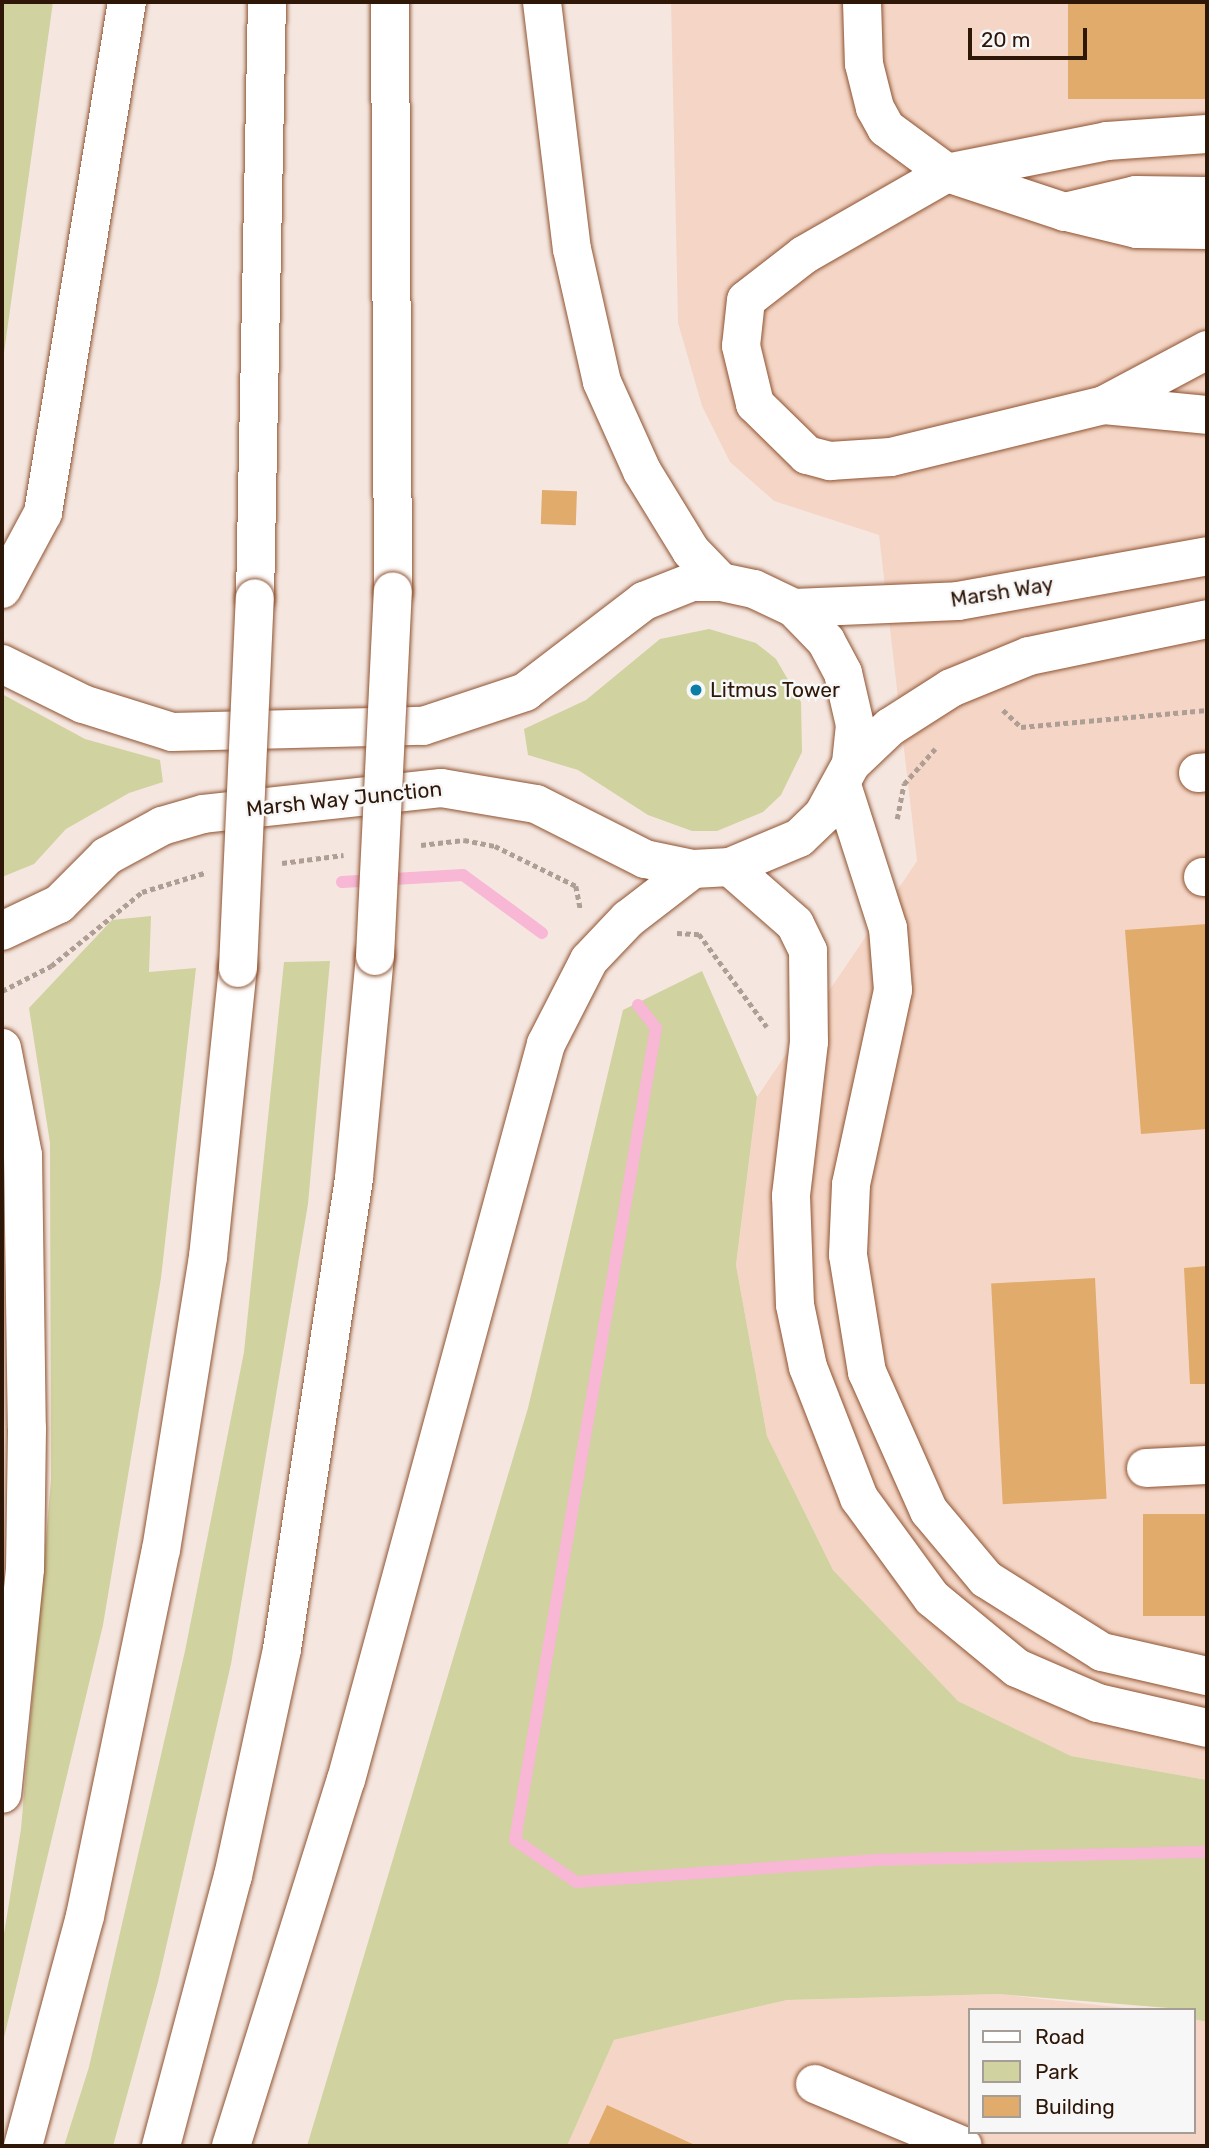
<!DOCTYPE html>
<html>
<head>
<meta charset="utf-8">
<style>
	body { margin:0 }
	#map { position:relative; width:1209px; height:2148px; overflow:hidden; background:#f5e7e0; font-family:Rubik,sans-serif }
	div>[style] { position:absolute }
	.built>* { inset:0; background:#f5d6c6 }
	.green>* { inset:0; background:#d0d29f }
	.stream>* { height:12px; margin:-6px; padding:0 6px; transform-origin:6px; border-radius:6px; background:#f7b7d5 }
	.building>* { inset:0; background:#e1ab6b; transform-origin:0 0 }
	.path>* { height:4.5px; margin-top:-2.25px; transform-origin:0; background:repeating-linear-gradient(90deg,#af9e94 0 5px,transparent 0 8.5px) }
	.roads { filter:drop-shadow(0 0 2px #8f5331) drop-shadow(0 0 2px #8f5331) }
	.minor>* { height:38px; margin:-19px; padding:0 19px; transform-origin:19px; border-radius:19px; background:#fff }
	.major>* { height:38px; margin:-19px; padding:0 19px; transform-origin:19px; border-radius:19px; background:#fff }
	.highway>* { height:38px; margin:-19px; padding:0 19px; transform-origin:19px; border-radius:19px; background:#fff }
	.bridges { filter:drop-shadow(0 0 2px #8f5331) drop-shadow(0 0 2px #8f5331) }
	.highway-bridge>* { height:38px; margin:-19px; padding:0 19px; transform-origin:19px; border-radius:19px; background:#fff }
	.dots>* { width:19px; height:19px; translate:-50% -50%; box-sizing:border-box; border:4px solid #f7f7f7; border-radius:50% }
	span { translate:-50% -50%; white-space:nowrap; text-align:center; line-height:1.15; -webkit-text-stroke:5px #f7f7f7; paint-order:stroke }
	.street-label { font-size:21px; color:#2f1708 }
	.poi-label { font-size:21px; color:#2f1708 }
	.left { translate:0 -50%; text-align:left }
	.frame { position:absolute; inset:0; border:4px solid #2f1708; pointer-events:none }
	.legend { position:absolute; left:968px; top:2008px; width:228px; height:126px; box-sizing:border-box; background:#f7f7f7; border:2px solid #a79d97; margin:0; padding:9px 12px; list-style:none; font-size:21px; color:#2f1708 }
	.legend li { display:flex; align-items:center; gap:14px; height:35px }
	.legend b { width:35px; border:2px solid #a79d97 }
	.scale { position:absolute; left:968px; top:28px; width:119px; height:32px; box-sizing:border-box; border:4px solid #2f1708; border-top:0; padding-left:9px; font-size:21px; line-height:24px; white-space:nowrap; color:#2f1708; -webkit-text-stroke:5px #f7f7f7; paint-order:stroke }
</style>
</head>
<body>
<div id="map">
	<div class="built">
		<div style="clip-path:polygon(671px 2px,1207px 2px,1207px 1780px,1071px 1756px,958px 1701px,833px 1570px,767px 1436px,736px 1265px,757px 1097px,917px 861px,879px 535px,774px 501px,730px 462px,702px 406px,678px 323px)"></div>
		<div style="clip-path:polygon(998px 1994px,1143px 2010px,969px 2010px,969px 2132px,1193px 2132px,1193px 2019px,1207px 2022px,1207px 2146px,567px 2146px,614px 2040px,787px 2000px)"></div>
	</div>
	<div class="green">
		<div style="clip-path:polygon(2px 2px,53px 2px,2px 367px)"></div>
		<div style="clip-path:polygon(709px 629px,756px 643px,776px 659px,801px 702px,802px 752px,781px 795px,763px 812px,717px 831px,692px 831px,648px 815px,578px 770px,528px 755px,524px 729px,586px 700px,660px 639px)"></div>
		<div style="clip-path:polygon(2px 694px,85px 739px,160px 760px,163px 782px,129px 793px,66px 829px,34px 864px,2px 877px)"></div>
		<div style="clip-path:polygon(151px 916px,149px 972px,196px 968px,161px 1278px,103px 1625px,2px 2046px,2px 1946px,21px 1829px,51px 1480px,50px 1143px,29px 1008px,112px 920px)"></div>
		<div style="clip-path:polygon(330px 961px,308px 1204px,231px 1664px,158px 1982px,113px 2146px,64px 2146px,89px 2067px,185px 1651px,244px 1352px,284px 962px)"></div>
		<div style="clip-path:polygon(702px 971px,757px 1097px,736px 1265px,767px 1436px,833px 1570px,958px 1701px,1071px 1756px,1207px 1780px,1207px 2022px,1193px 2019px,1193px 2010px,998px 1994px,787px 2000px,614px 2040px,567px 2146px,307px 2146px,528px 1408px,623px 1010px)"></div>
	</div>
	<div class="stream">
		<div style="left:342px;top:882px;width:121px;rotate:-3.3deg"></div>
		<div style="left:463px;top:875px;width:98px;rotate:36.3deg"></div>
		<div style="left:638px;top:1005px;width:29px;rotate:52deg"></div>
		<div style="left:656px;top:1028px;width:824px;rotate:99.85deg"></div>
		<div style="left:515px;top:1840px;width:74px;rotate:34.5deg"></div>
		<div style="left:576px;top:1882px;width:298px;rotate:-4.2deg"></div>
		<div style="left:873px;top:1860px;width:334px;rotate:-1.4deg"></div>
	</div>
	<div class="building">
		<div style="left:1068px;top:2px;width:139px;height:97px"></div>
		<div style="left:542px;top:490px;width:35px;height:34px;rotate:2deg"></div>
		<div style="clip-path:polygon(1207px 924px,1207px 1129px,1141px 1134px,1125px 930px)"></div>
		<div style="clip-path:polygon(1207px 1266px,1207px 1384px,1190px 1384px,1184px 1268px)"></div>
		<div style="left:1095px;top:1278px;width:221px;height:104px;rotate:87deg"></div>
		<div style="left:1207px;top:1514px;width:102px;height:64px;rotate:90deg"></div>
		<div style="clip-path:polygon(607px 2105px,697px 2146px,588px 2146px)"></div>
	</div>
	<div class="path">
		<div style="left:1003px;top:710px;width:25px;rotate:43deg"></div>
		<div style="left:1021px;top:727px;width:187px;rotate:-5.2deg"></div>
		<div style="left:897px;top:819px;width:36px;rotate:-79deg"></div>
		<div style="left:904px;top:784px;width:47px;rotate:-48.5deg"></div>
		<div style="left:421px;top:845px;width:43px;rotate:-6.6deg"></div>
		<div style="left:464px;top:840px;width:32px;rotate:11deg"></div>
		<div style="left:495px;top:846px;width:90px;rotate:26.3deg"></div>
		<div style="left:576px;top:886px;width:25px;rotate:79deg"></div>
		<div style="left:282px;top:863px;width:62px;rotate:-7.5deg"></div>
		<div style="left:677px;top:933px;width:22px;rotate:3deg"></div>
		<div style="left:699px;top:934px;width:115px;rotate:53.8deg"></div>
		<div style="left:2px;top:991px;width:55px;rotate:-27deg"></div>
		<div style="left:51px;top:966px;width:117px;rotate:-39.1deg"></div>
		<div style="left:142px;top:892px;width:65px;rotate:-17deg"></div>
	</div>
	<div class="roads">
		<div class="minor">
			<div style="left:862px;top:2px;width:62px;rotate:88.2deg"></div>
			<div style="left:864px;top:64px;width:45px;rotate:76deg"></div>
			<div style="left:875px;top:108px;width:23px;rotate:61deg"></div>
			<div style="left:886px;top:128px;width:76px;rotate:36.4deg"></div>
			<div style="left:947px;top:173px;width:163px;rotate:-11.3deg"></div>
			<div style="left:1107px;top:141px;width:100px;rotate:-4deg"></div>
			<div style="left:1207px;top:196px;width:71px;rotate:-179.2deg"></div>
			<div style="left:1136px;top:195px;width:73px;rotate:166.5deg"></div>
			<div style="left:1065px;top:212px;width:124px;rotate:-161.7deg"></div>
			<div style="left:947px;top:173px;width:165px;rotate:150.2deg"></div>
			<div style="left:804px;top:255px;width:73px;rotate:142.2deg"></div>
			<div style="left:746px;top:300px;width:46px;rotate:96.2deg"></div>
			<div style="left:741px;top:346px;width:60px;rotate:76.4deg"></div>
			<div style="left:755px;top:404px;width:73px;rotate:44.4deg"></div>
			<div style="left:807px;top:455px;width:24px;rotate:15deg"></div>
			<div style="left:830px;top:461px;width:61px;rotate:-3.8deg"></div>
			<div style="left:891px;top:457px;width:219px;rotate:-13.7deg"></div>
			<div style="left:1104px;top:405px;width:103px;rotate:5.5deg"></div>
			<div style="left:1071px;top:213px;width:68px;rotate:13.6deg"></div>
			<div style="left:1137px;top:229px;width:70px;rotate:0.8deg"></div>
			<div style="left:1104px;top:405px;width:117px;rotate:-28.1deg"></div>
			<div style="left:1198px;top:773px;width:9px;rotate:-6deg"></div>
			<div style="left:842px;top:785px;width:150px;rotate:72.2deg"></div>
			<div style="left:888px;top:928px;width:62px;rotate:85.4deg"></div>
			<div style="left:893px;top:990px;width:199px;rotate:102.2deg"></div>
			<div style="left:851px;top:1185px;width:70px;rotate:92.5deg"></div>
			<div style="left:848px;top:1255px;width:119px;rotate:80.8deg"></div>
			<div style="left:867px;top:1372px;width:152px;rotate:66deg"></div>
			<div style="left:929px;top:1511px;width:89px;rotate:50deg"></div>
			<div style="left:986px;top:1579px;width:137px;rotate:32.2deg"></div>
			<div style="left:1102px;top:1652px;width:108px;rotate:12.9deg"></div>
			<div style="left:730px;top:867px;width:86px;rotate:41.2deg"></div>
			<div style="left:795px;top:924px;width:30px;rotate:64deg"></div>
			<div style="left:808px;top:951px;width:91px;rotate:89.4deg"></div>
			<div style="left:809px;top:1042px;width:155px;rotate:96.7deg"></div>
			<div style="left:791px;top:1196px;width:109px;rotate:87.9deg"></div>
			<div style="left:795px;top:1305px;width:63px;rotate:78.2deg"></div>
			<div style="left:808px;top:1367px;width:141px;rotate:68.7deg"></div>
			<div style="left:859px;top:1498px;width:124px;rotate:53.9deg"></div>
			<div style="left:932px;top:1598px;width:110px;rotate:39.5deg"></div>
			<div style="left:1017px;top:1668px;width:88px;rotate:23.4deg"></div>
			<div style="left:1098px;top:1703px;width:112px;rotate:12.9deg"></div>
			<div style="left:1203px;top:877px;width:4px"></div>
			<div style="left:1146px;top:1468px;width:61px;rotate:-2.8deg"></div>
			<div style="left:815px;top:2084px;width:160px;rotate:22.7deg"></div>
		</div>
		<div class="major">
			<div style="left:794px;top:608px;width:164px;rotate:-2.4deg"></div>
			<div style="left:958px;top:601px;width:253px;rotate:-10.2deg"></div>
			<div style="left:2px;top:664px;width:90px;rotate:26.3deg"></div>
			<div style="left:83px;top:704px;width:93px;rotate:17.5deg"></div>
			<div style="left:172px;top:732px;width:251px;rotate:-1.4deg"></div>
			<div style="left:423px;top:726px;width:108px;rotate:-18.4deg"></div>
			<div style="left:525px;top:692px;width:150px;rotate:-37.4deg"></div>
			<div style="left:644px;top:601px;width:52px;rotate:-21.6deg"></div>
			<div style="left:692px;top:582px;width:29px"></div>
			<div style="left:721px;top:582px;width:34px;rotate:12deg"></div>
			<div style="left:754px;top:589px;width:44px;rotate:25.4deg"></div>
			<div style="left:794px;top:608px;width:46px;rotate:45.9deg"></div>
			<div style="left:826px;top:641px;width:36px;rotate:62deg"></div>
			<div style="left:843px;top:673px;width:53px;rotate:77deg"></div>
			<div style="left:855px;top:725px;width:39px;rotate:96deg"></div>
			<div style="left:851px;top:764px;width:58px;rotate:118.8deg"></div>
			<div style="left:823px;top:815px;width:33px;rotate:136deg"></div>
			<div style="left:799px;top:838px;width:75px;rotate:157.2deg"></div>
			<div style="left:730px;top:867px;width:37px;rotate:177deg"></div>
			<div style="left:693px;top:869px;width:49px;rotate:-168.2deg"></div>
			<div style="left:645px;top:859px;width:122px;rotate:-153.2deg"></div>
			<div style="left:536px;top:804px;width:96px;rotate:-170.4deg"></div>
			<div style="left:441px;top:788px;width:239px;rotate:173.8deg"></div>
			<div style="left:203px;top:814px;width:43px;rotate:163.7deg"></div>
			<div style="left:162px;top:826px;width:63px;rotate:151.4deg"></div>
			<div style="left:107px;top:856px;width:68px;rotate:135deg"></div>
			<div style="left:59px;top:904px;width:63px;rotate:154.7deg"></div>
			<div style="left:851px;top:764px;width:54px;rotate:-43.5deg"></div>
			<div style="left:890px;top:727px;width:72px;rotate:-32.6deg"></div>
			<div style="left:951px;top:688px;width:84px;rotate:-22.3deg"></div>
			<div style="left:1029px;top:656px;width:182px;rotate:-11.7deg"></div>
		</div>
		<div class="highway">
			<div style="left:390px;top:2px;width:589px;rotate:89.71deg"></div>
			<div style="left:542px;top:2px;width:249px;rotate:83.1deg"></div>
			<div style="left:572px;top:249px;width:136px;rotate:77.3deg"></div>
			<div style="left:602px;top:382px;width:98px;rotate:65.8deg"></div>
			<div style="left:642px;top:471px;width:94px;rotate:58.5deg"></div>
			<div style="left:691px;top:551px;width:43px;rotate:45.9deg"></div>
			<div style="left:2px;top:589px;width:86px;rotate:-61.7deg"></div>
			<div style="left:43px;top:513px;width:518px;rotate:-80.67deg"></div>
			<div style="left:255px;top:598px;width:596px;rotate:-88.85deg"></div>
			<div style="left:2px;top:1048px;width:109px;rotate:78.9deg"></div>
			<div style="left:23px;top:1155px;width:273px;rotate:89.2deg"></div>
			<div style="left:27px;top:1428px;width:141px;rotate:90.8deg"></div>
			<div style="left:25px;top:1569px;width:226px;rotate:95.8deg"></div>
			<div style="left:23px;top:2146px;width:238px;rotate:-74.9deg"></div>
			<div style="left:85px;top:1916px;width:374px;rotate:-78.3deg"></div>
			<div style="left:161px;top:1550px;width:297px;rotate:-80.9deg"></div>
			<div style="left:208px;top:1257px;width:291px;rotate:-84.1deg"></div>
			<div style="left:161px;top:2146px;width:279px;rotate:-75.1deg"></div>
			<div style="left:233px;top:1876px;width:232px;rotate:-77.8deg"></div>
			<div style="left:282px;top:1649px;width:476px;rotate:-81.3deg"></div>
			<div style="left:354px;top:1178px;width:223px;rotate:-84.6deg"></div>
			<div style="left:231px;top:2146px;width:384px;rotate:-72.6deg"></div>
			<div style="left:346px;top:1780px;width:763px;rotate:-74.8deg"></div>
			<div style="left:546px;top:1044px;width:94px;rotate:-62.9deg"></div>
			<div style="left:589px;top:960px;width:57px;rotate:-46.4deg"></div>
			<div style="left:628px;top:919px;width:82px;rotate:-37.6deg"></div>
		</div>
	</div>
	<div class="bridges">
		<div class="highway-bridge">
			<div style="left:375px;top:956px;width:365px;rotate:-87.2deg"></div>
			<div style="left:238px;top:968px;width:370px;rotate:-87.4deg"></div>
		</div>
	</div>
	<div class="dots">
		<div style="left:696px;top:690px;background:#0a7ea6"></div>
	</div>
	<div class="street-label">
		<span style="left:1002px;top:592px;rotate:-9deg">Marsh Way</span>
		<span style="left:344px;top:799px;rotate:-6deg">Marsh Way Junction</span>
	</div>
	<div class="poi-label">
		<span class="left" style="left:710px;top:690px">Litmus Tower</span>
	</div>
	<div class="frame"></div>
	<ul class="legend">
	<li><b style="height:9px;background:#fff"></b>Road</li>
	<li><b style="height:19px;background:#d0d29f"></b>Park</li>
	<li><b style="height:19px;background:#e1ab6b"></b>Building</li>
	</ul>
	<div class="scale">20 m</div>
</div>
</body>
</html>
